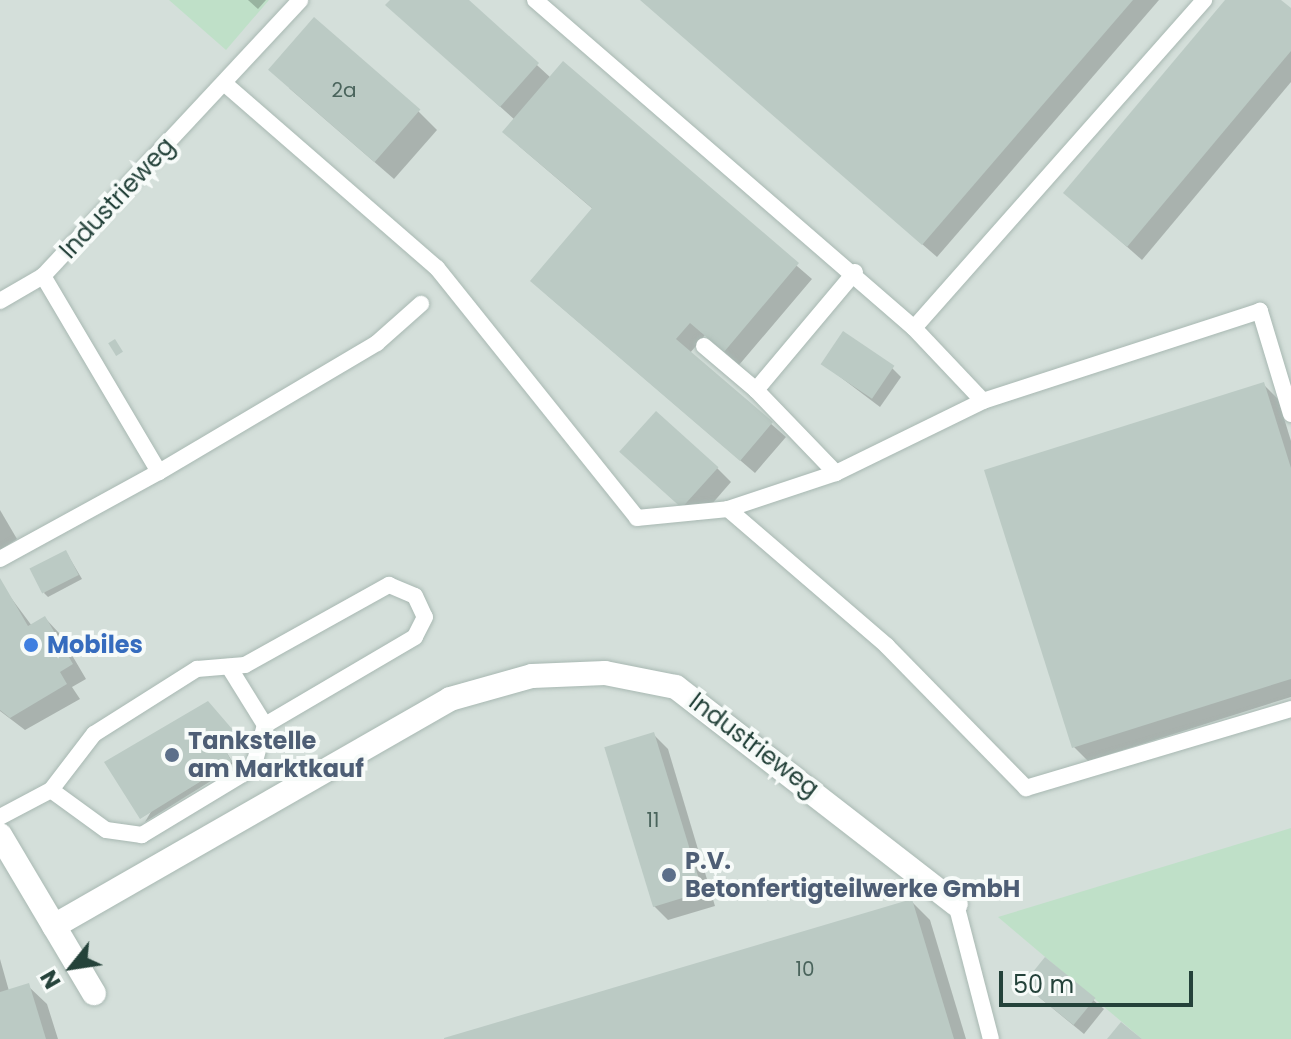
<!DOCTYPE html>
<html>
<head>
<meta charset="utf-8">
<style>
	body { margin:0 }
	#map { position:relative; width:1291px; height:1039px; overflow:hidden; background:#e6efeb; font-family:Poppins,sans-serif }
	div>[style] { position:absolute }
	.built>* { inset:0; background:#d4dfda; transform-origin:0 0 }
	.green>* { inset:0; background:#bfe0c8 }
	.shadow>* { inset:0; background:#0003 }
	.building>* { inset:0; background:#bbcac4; transform-origin:0 0 }
	.roads { filter:drop-shadow(0 0 2px #a8b8b2) drop-shadow(0 0 2px #a8b8b2) }
	.lane>* { height:16px; margin:-8px; padding:0 8px; transform-origin:8px; border-radius:8px; background:#fff }
	.street>* { height:24px; margin:-12px; padding:0 12px; transform-origin:12px; border-radius:12px; background:#fff }
	.dots>* { width:22px; height:22px; translate:-50% -50%; box-sizing:border-box; border:4px solid #f7fbf9; border-radius:50% }
	span { translate:-50% -50%; white-space:nowrap; text-align:center; line-height:1.15; -webkit-text-stroke:8px #f7fbf9; paint-order:stroke }
	.number-label { font-size:20px; color:#4a645c }
	.number-label span { -webkit-text-stroke-width:0 }
	.street-label { font-size:24px; color:#24423a }
	.shop-label { font-size:24px; color:#366cbe; font-weight:700 }
	.left { translate:0 -50%; text-align:left }
	.service-label { font-size:24px; color:#4e5e75; font-weight:700 }
	.north { position:absolute; left:32px; top:927px; width:80px; height:80px; -webkit-text-stroke:6px #f7fbf9; paint-order:stroke; rotate:240deg; font-size:22px; font-weight:700; line-height:32px; text-align:center; color:#24423a }
	.north::after { content:''; display:block; margin:auto; width:28px; height:36px; background:#24423a; clip-path:polygon(50% 0,100% 100%,50% 72%,0 100%) }
	.scale { position:absolute; left:999px; top:971px; width:194px; height:36px; box-sizing:border-box; border:4px solid #24423a; border-top:0; padding-left:10px; font-size:24px; line-height:28px; white-space:nowrap; color:#24423a; -webkit-text-stroke:6px #f7fbf9; paint-order:stroke }
</style>
</head>
<body>
<div id="map">
	<div class="built">
		<div style="left:0;top:0;width:1291px;height:1039px"></div>
	</div>
	<div class="green">
		<div style="clip-path:polygon(169px 0,269px 0,226px 50px)"></div>
		<div style="clip-path:polygon(1291px 828px,1291px 1039px,1142px 1039px,998px 917px)"></div>
	</div>
	<div class="shadow">
		<div style="clip-path:polygon(248px 0,266px 0,258px 9px)"></div>
		<div style="clip-path:polygon(392px 0,466px 0,551px 78px,563px 64px,812px 279px,739px 365px,705px 335px,690px 353px,786px 437px,755px 473px,547px 295px,594px 210px,519px 146px,515px 120px,407px 23px)"></div>
		<div style="clip-path:polygon(641px 0,1159px 0,937px 257px)"></div>
		<div style="clip-path:polygon(1228px 0,1278px 0,1291px 11px,1291px 82px,1142px 260px,1066px 193px)"></div>
		<div style="clip-path:polygon(289px 88px,418px 111px,437px 130px,394px 179px)"></div>
		<div style="clip-path:polygon(823px 364px,892px 368px,901px 377px,880px 407px)"></div>
		<div style="clip-path:polygon(1263px 384px,1278px 399px,1291px 441px,1291px 697px,1088px 761px,1074px 747px)"></div>
		<div style="clip-path:polygon(636px 466px,717px 468px,731px 482px,697px 521px)"></div>
		<div style="clip-path:polygon(0 510px,17px 539px,0 550px)"></div>
		<div style="clip-path:polygon(66px 552px,82px 579px,48px 597px,44px 593px)"></div>
		<div style="clip-path:polygon(0 583px,32px 626px,45px 618px,59px 633px,86px 679px,72px 687px,80px 699px,25px 730px,0 711px)"></div>
		<div style="clip-path:polygon(212px 707px,236px 735px,227px 753px,235px 766px,145px 822px)"></div>
		<div style="clip-path:polygon(654px 735px,668px 749px,715px 906px,668px 920px,654px 906px)"></div>
		<div style="clip-path:polygon(911px 901px,930px 920px,966px 1039px,449px 1039px)"></div>
		<div style="clip-path:polygon(0 959px,9px 991px,28px 986px,47px 1004px,58px 1039px,0 1039px)"></div>
		<div style="clip-path:polygon(1045px 960px,1104px 1009px,1084px 1034px,1034px 993px)"></div>
	</div>
	<div class="building">
		<div style="clip-path:polygon(390px 0,469px 0,539px 63px,500px 107px,385px 5px)"></div>
		<div style="clip-path:polygon(640px 0,1133px 0,922px 245px)"></div>
		<div style="clip-path:polygon(1225px 0,1281px 0,1291px 8px,1291px 51px,1127px 247px,1063px 193px)"></div>
		<div style="left:314px;top:17px;width:141px;height:70px;rotate:41deg"></div>
		<div style="clip-path:polygon(563px 61px,799px 263px,724px 352px,690px 323px,676px 339px,773px 422px,740px 461px,530px 281px,592px 208px,502px 132px)"></div>
		<div style="left:843px;top:331px;width:62px;height:40px;rotate:34deg"></div>
		<div style="left:115px;top:339px;width:15px;height:8px;rotate:58deg"></div>
		<div style="clip-path:polygon(1264px 382px,1291px 468px,1291px 679px,1072px 748px,984px 470px)"></div>
		<div style="left:656px;top:411px;width:84px;height:55px;rotate:42deg"></div>
		<div style="left:66px;top:550px;width:28px;height:41px;rotate:63deg"></div>
		<div style="clip-path:polygon(0 578px,28px 626px,45px 616px,73px 664px,60px 672px,67px 684px,10px 718px,0 710px)"></div>
		<div style="clip-path:polygon(208px 701px,233px 730px,224px 748px,232px 762px,140px 819px,104px 762px)"></div>
		<div style="left:654px;top:732px;width:167px;height:52px;rotate:73deg"></div>
		<div style="clip-path:polygon(912px 899px,954px 1039px,444px 1039px,444px 1038px)"></div>
		<div style="left:1045px;top:957px;width:65px;height:35px;rotate:39deg"></div>
		<div style="clip-path:polygon(29px 983px,46px 1039px,0 1039px,0 992px)"></div>
		<div style="clip-path:polygon(1121px 1022px,1142px 1039px,1107px 1039px)"></div>
	</div>
	<div class="roads">
		<div class="lane">
			<div style="left:535px;top:0;width:501px;rotate:40.87deg"></div>
			<div style="left:914px;top:328px;width:438px;rotate:-48.5deg"></div>
			<div style="left:224px;top:83px;width:282px;rotate:41deg"></div>
			<div style="left:437px;top:268px;width:320px;rotate:51.3deg"></div>
			<div style="left:637px;top:518px;width:91px;rotate:-5.6deg"></div>
			<div style="left:0;top:301px;width:50px;rotate:-30.2deg"></div>
			<div style="left:43px;top:276px;width:377px;rotate:-47deg"></div>
			<div style="left:914px;top:328px;width:100px;rotate:46.6deg"></div>
			<div style="left:704px;top:346px;width:68px;rotate:40.2deg"></div>
			<div style="left:756px;top:390px;width:154px;rotate:-50deg"></div>
			<div style="left:756px;top:390px;width:115px;rotate:46.1deg"></div>
			<div style="left:1291px;top:414px;width:108px;rotate:-106.8deg"></div>
			<div style="left:1260px;top:311px;width:291px;rotate:162deg"></div>
			<div style="left:983px;top:401px;width:164px;rotate:153.9deg"></div>
			<div style="left:836px;top:473px;width:114px;rotate:161.6deg"></div>
			<div style="left:728px;top:509px;width:210px;rotate:40.7deg"></div>
			<div style="left:887px;top:646px;width:199px;rotate:45.6deg"></div>
			<div style="left:1026px;top:788px;width:277px;rotate:-16.6deg"></div>
			<div style="left:159px;top:472px;width:253px;rotate:-30.6deg"></div>
			<div style="left:377px;top:343px;width:59px;rotate:-41.6deg"></div>
			<div style="left:0;top:559px;width:181px;rotate:-28.7deg"></div>
			<div style="left:159px;top:472px;width:228px;rotate:-120.6deg"></div>
			<div style="left:229px;top:667px;width:68px;rotate:58.2deg"></div>
			<div style="left:0;top:817px;width:58px;rotate:-27.9deg"></div>
			<div style="left:51px;top:790px;width:71px;rotate:-52.5deg"></div>
			<div style="left:94px;top:734px;width:122px;rotate:-32.3deg"></div>
			<div style="left:197px;top:669px;width:48px;rotate:-4.8deg"></div>
			<div style="left:245px;top:665px;width:165px;rotate:-29.1deg"></div>
			<div style="left:389px;top:585px;width:28px;rotate:23deg"></div>
			<div style="left:415px;top:596px;width:23px;rotate:65deg"></div>
			<div style="left:425px;top:617px;width:22px;rotate:117deg"></div>
			<div style="left:415px;top:637px;width:174px;rotate:149.6deg"></div>
			<div style="left:265px;top:725px;width:45px;rotate:105.6deg"></div>
			<div style="left:253px;top:768px;width:130px;rotate:148.9deg"></div>
			<div style="left:142px;top:835px;width:36px;rotate:-172deg"></div>
			<div style="left:106px;top:830px;width:68px;rotate:-144deg"></div>
			<div style="left:956px;top:904px;width:139px;rotate:75.5deg"></div>
		</div>
		<div class="street">
			<div style="left:0;top:835px;width:184px;rotate:59.3deg"></div>
			<div style="left:54px;top:926px;width:456px;rotate:-29.8deg"></div>
			<div style="left:450px;top:699px;width:85px;rotate:-15.7deg"></div>
			<div style="left:532px;top:676px;width:73px;rotate:-2.4deg"></div>
			<div style="left:605px;top:673px;width:72px;rotate:11.2deg"></div>
			<div style="left:676px;top:687px;width:354px;rotate:37.8deg"></div>
		</div>
	</div>
	<div class="dots">
		<div style="left:31px;top:645px;background:#3f7fe0"></div>
		<div style="left:172px;top:755px;background:#5c6f8a"></div>
		<div style="left:669px;top:875px;background:#5c6f8a"></div>
	</div>
	<div class="number-label">
		<span style="left:344px;top:90px">2a</span>
		<span style="left:653px;top:820px">11</span>
		<span style="left:805px;top:969px">10</span>
	</div>
	<div class="street-label">
		<span style="left:117px;top:198px;rotate:-47deg">Industrieweg</span>
		<span style="left:754px;top:745px;rotate:37deg">Industrieweg</span>
	</div>
	<div class="shop-label">
		<span class="left" style="left:47px;top:645px">Mobiles</span>
	</div>
	<div class="service-label">
		<span class="left" style="left:188px;top:755px">Tankstelle<br>am Marktkauf</span>
		<span class="left" style="left:685px;top:875px">P.V.<br>Betonfertigteilwerke GmbH</span>
	</div>
	<div class="north">N</div>
	<div class="scale">50 m</div>
</div>
</body>
</html>
